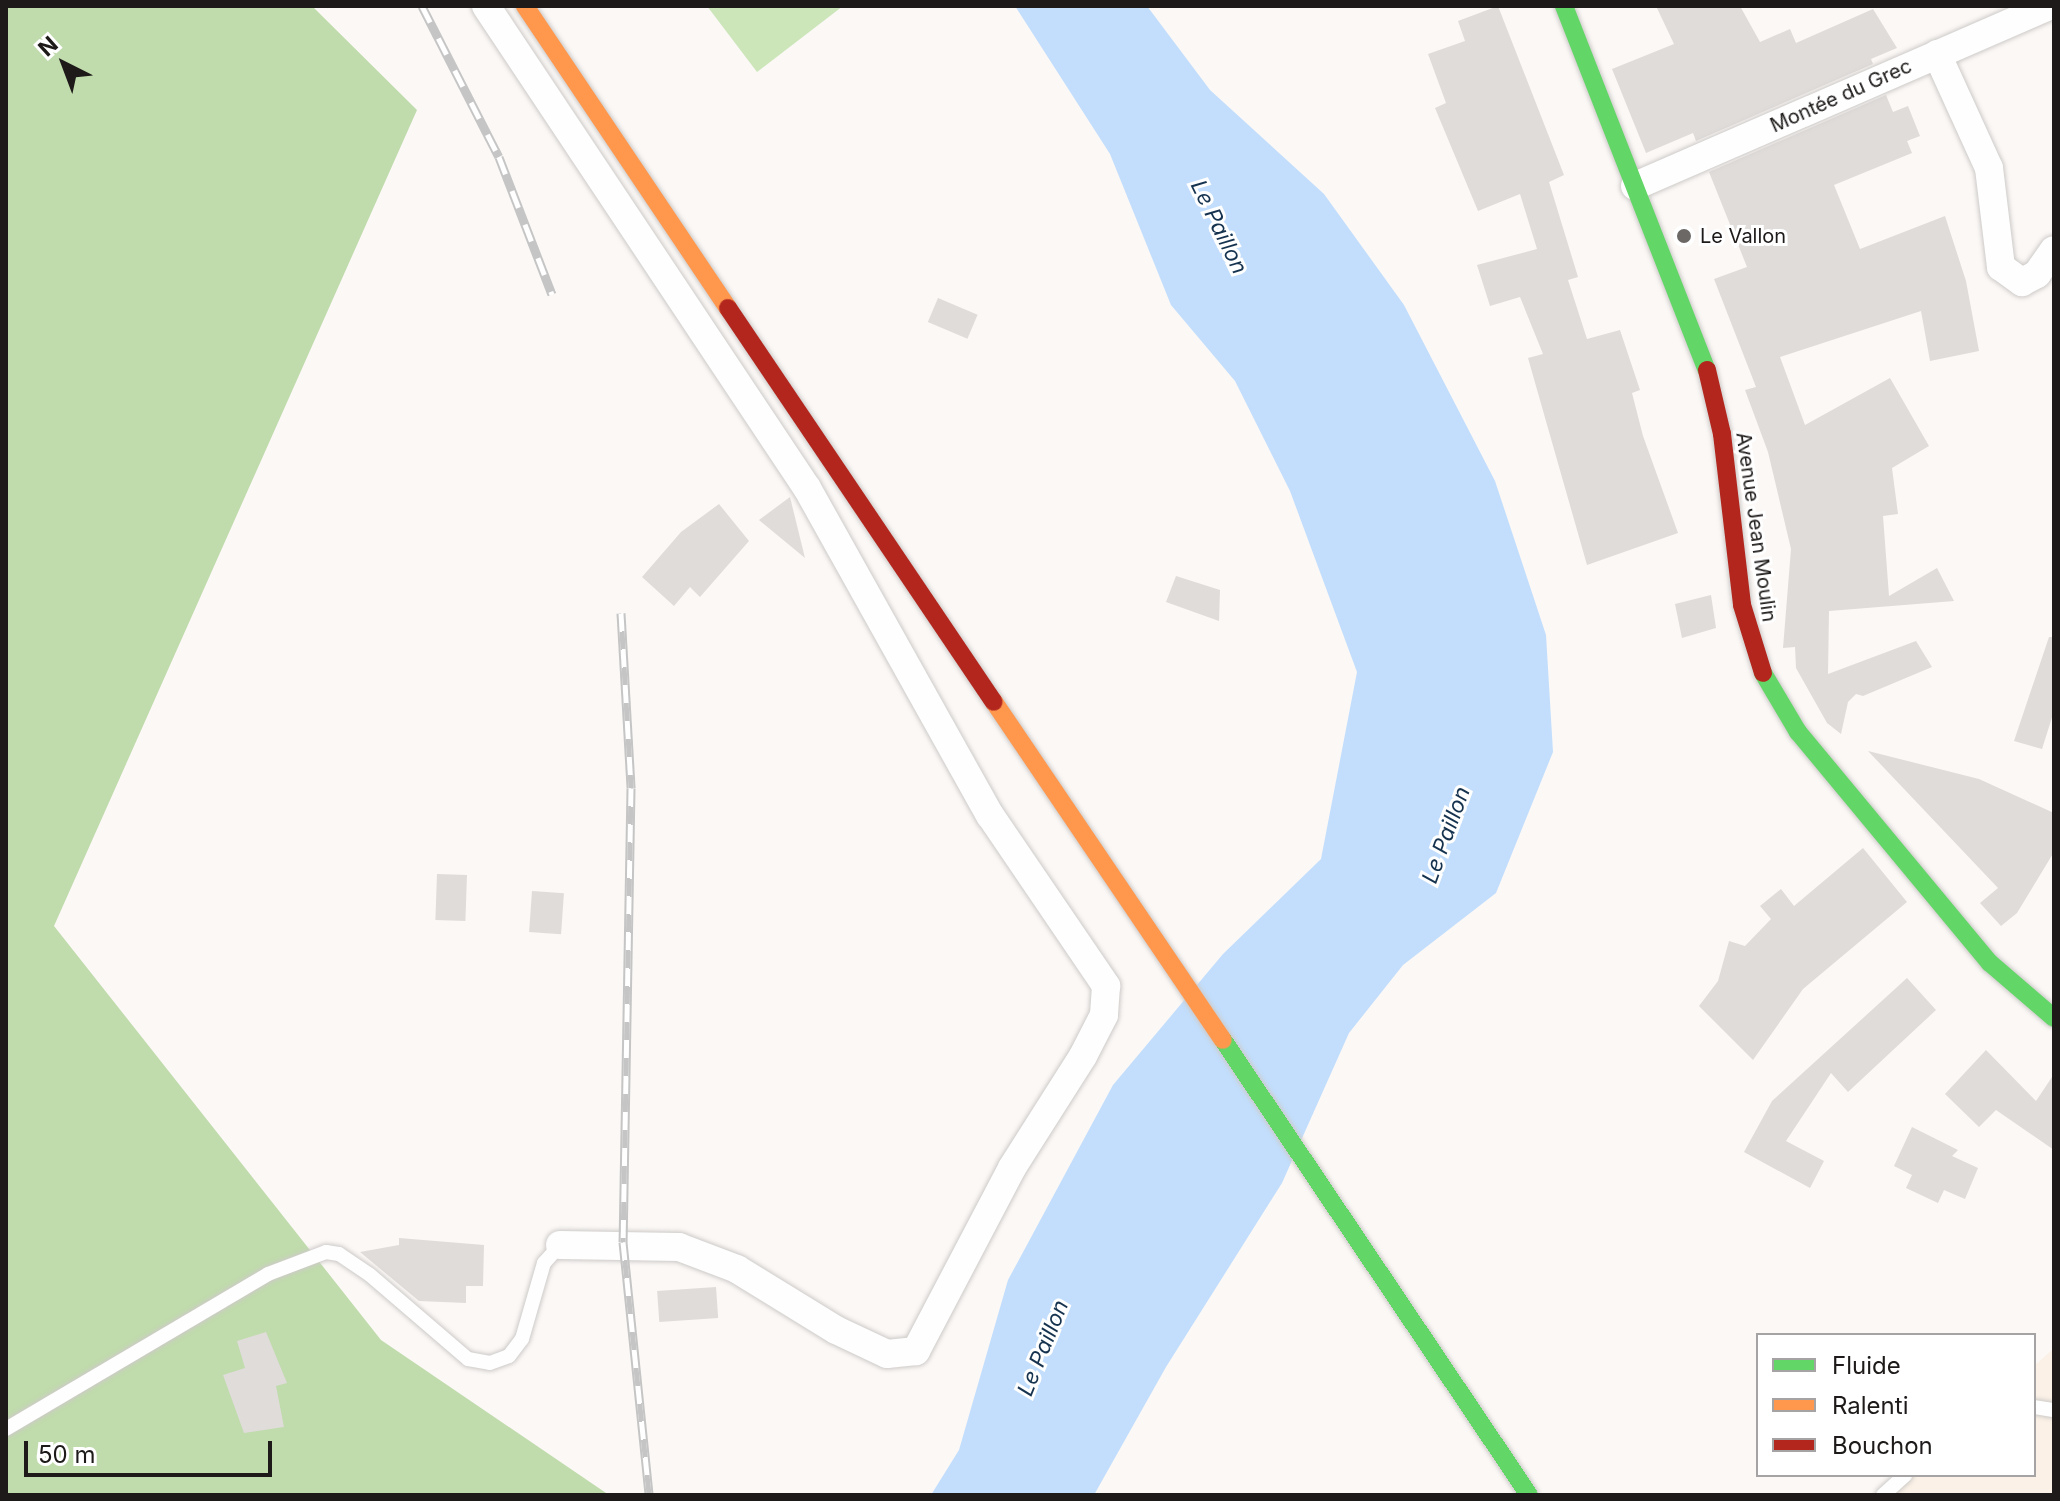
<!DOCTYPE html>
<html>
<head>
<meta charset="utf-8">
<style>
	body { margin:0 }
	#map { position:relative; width:2060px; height:1501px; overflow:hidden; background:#fbf8f6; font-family:Inter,sans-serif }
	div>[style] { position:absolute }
	.industrial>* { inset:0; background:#fbf1e6 }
	.green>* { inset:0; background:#cce6ba }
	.forest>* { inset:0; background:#c0dbac }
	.water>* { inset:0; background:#c2defc }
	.building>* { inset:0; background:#dfdcda; transform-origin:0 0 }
	.roads { filter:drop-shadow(0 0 2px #cdcac8) drop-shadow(0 0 2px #cdcac8) }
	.lane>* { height:14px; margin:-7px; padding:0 7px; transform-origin:7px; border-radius:7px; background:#fefefe }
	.street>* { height:28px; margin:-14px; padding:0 14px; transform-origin:14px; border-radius:14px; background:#fefefe }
	.fast>* { height:18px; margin:-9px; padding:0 9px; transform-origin:9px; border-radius:9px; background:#63d668 }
	.slow>* { height:18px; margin:-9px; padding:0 9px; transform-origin:9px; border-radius:9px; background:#ff974d }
	.jam>* { height:18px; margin:-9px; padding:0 9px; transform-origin:9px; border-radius:9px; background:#b3261e }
	.rail>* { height:9px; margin-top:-4.5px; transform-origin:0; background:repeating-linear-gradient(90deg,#fff 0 18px,#c5c5c5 0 36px); box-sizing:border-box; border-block:2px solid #c5c5c5 }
	.dots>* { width:22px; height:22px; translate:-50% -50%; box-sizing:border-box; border:4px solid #fff; border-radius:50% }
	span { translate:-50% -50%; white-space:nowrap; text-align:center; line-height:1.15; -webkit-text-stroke:6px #fff; paint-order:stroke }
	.street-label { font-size:20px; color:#1d1a19 }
	.poi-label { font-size:20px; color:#1d1a19 }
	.left { translate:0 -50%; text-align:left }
	.water-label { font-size:22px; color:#15324e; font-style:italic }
	.frame { position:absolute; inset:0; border:8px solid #1d1a19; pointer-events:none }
	.legend { position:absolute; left:1756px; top:1333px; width:280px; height:144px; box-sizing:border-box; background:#fff; border:2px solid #a5a3a3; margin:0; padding:10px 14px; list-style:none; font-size:24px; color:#1d1a19 }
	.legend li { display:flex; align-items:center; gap:16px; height:40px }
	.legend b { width:40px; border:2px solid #a5a3a3 }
	.north { position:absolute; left:24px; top:24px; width:80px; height:80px; -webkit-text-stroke:6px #fff; paint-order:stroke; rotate:318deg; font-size:22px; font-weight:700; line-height:32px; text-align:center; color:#1d1a19 }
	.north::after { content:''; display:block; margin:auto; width:28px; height:36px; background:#1d1a19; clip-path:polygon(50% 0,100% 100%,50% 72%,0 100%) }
	.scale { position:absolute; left:24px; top:1441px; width:248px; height:36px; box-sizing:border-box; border:4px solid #1d1a19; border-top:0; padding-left:10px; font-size:24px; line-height:28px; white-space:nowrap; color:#1d1a19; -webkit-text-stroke:6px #fff; paint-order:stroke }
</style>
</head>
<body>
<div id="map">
	<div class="industrial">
		<div style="clip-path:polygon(2054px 1348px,2054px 1495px,1885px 1495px,1908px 1475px,2034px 1475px,2034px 1366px)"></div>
	</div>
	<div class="green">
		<div style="clip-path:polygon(707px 6px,843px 6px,757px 72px)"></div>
	</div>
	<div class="forest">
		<div style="clip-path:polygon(6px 6px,312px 6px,417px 110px,54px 926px,381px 1340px,609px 1495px,6px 1495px)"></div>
	</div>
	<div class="water">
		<div style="clip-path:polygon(1015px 6px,1147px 6px,1210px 90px,1324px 194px,1404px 305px,1495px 481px,1546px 635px,1553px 752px,1496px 893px,1403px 965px,1349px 1033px,1282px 1183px,1166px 1367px,1094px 1495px,931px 1495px,959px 1450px,1008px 1280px,1113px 1085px,1223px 954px,1321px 859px,1357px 672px,1290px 491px,1235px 381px,1171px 305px,1110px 154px)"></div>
	</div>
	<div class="building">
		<div style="clip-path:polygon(1498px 6px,1564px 175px,1549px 182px,1578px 277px,1568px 280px,1587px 339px,1620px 330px,1640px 390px,1632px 393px,1643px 436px,1678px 533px,1587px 565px,1528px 358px,1543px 354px,1520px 297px,1490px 306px,1477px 265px,1537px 249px,1520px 194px,1478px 211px,1435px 108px,1446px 103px,1428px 54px,1465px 41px,1458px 21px)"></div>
		<div style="clip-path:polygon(1656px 6px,1740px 6px,1760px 42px,1790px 29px,1796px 43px,1873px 9px,1897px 48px,1871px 59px,1873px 64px,1696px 141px,1693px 133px,1646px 153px,1612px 69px,1674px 44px)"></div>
		<div style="clip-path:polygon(1886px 95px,1893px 112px,1908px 106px,1920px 136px,1907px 141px,1912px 153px,1834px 185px,1860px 249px,1945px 216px,1966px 281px,1979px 351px,1930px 361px,1921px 311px,1780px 357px,1805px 425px,1890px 378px,1929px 446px,1892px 468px,1898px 514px,1883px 516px,1889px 596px,1937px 568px,1954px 601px,1829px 611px,1828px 674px,1916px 641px,1932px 667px,1863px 696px,1856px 694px,1848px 702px,1841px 734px,1827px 723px,1796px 668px,1795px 647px,1783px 648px,1791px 549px,1768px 452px,1745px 390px,1756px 387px,1714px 279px,1747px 267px,1709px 172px)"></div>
		<div style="left:938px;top:298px;width:43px;height:26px;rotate:23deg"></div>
		<div style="clip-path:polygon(790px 497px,805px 558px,759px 520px)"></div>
		<div style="clip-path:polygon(719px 504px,749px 541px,700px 597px,690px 587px,674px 606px,642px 577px,681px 532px)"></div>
		<div style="clip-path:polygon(1176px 576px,1220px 590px,1219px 621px,1166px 602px)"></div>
		<div style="clip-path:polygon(1711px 595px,1716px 628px,1682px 638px,1675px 604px)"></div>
		<div style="clip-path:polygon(2049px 637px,2054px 637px,2054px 711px,2042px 749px,2014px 741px)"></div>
		<div style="clip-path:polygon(1868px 751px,1979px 779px,2054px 813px,2054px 852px,2017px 913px,2001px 926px,1980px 903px,1998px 888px)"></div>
		<div style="clip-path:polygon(1863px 848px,1907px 902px,1803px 989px,1753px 1060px,1699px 1006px,1718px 981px,1729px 941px,1745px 946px,1771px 919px,1760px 906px,1781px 889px,1794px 906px)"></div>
		<div style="left:437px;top:874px;width:30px;height:46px;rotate:2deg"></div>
		<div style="left:532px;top:891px;width:32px;height:41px;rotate:4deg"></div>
		<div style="clip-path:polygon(1907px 978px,1936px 1010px,1848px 1092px,1831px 1073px,1786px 1141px,1824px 1161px,1810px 1188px,1744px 1152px,1772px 1101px)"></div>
		<div style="clip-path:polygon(1986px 1050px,2036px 1101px,2054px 1074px,2054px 1150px,1996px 1110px,1979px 1127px,1945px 1094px)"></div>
		<div style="clip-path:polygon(1912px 1127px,1958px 1150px,1952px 1156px,1978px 1168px,1965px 1199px,1944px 1190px,1938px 1203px,1906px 1188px,1912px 1175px,1894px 1166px)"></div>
		<div style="clip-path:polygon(399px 1238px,484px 1245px,483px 1286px,466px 1286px,466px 1303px,419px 1301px,360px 1252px,399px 1245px)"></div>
		<div style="left:716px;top:1287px;width:31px;height:59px;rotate:86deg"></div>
		<div style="clip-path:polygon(266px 1332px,287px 1383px,276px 1386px,284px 1427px,244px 1433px,223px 1375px,245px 1368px,237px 1341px)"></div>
	</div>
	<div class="roads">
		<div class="lane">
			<div style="left:2034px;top:1407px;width:20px;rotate:9deg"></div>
			<div style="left:6px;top:1429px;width:304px;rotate:-30.6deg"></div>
			<div style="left:268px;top:1274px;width:62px;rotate:-20.8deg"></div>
			<div style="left:326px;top:1252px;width:13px;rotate:9deg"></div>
			<div style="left:339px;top:1254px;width:37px;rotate:34deg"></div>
			<div style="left:370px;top:1275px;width:129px;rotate:40.6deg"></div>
			<div style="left:468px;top:1359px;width:22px;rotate:10deg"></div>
			<div style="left:490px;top:1363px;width:20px;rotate:-20deg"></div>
			<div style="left:509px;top:1356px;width:21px;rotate:-53deg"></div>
			<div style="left:522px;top:1339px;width:79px;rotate:-73.9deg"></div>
			<div style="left:544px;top:1263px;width:24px;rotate:-48deg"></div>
			<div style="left:1883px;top:1495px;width:30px;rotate:-42deg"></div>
		</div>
		<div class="street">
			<div style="left:486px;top:6px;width:579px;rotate:56.34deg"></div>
			<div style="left:807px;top:488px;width:375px;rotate:60.8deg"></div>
			<div style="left:990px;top:815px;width:207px;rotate:55.8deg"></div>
			<div style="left:1106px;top:986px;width:29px;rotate:94deg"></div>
			<div style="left:1104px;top:1015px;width:46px;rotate:117.1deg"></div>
			<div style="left:1083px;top:1056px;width:133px;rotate:122.4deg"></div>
			<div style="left:1012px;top:1168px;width:207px;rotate:117.7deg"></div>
			<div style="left:916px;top:1351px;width:29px;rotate:174deg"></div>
			<div style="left:887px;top:1354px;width:56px;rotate:-154.8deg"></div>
			<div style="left:836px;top:1330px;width:116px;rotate:-148.4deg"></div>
			<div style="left:737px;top:1269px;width:62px;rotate:-159.2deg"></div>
			<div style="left:679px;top:1247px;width:119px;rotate:-179deg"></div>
			<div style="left:1937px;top:54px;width:125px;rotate:65.5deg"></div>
			<div style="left:1989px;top:168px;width:100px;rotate:83.1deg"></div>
			<div style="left:2001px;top:267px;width:26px;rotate:36deg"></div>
			<div style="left:2022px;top:282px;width:17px;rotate:-28deg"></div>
			<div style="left:2037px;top:274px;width:29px;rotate:-55deg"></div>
			<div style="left:1635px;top:186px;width:451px;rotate:-23.5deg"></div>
		</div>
		<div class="fast">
			<div style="left:1564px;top:6px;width:391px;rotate:68.6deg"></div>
			<div style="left:1763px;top:673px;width:69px;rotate:59.3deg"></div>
			<div style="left:1798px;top:732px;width:300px;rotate:50.3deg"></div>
			<div style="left:1990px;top:963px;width:84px;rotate:40.7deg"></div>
			<div style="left:1223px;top:1040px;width:548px;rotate:56.08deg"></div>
		</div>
		<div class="slow">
			<div style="left:525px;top:6px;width:364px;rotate:56.1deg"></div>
			<div style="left:994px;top:702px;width:408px;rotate:55.9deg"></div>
		</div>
		<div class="jam">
			<div style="left:728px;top:308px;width:475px;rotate:56deg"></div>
			<div style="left:1707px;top:370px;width:66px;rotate:76.8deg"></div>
			<div style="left:1722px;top:434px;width:172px;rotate:83.3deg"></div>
			<div style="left:1742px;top:605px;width:71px;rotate:72.8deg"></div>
		</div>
	</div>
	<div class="rail">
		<div style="left:422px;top:6px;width:169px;rotate:63deg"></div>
		<div style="left:499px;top:157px;width:147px;rotate:68.9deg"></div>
		<div style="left:621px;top:613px;width:175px;rotate:86.7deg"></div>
		<div style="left:631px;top:788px;width:454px;rotate:91deg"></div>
		<div style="left:623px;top:1242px;width:254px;rotate:84.1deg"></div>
	</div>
	<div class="dots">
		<div style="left:1684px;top:236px;background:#6b6866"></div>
	</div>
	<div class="street-label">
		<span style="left:1841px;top:96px;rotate:-24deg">Montée du Grec</span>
		<span style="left:1756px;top:527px;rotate:82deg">Avenue Jean Moulin</span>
	</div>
	<div class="poi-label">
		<span class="left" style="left:1700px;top:236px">Le Vallon</span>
	</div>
	<div class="water-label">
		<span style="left:1219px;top:227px;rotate:64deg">Le Paillon</span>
		<span style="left:1446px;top:835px;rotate:-70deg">Le Paillon</span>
		<span style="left:1043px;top:1348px;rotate:-68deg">Le Paillon</span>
	</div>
	<div class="frame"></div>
	<ul class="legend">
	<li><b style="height:10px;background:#63d668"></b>Fluide</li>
	<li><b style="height:10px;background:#ff974d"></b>Ralenti</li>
	<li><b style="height:10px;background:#b3261e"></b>Bouchon</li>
	</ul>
	<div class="north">N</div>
	<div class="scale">50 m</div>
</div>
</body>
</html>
